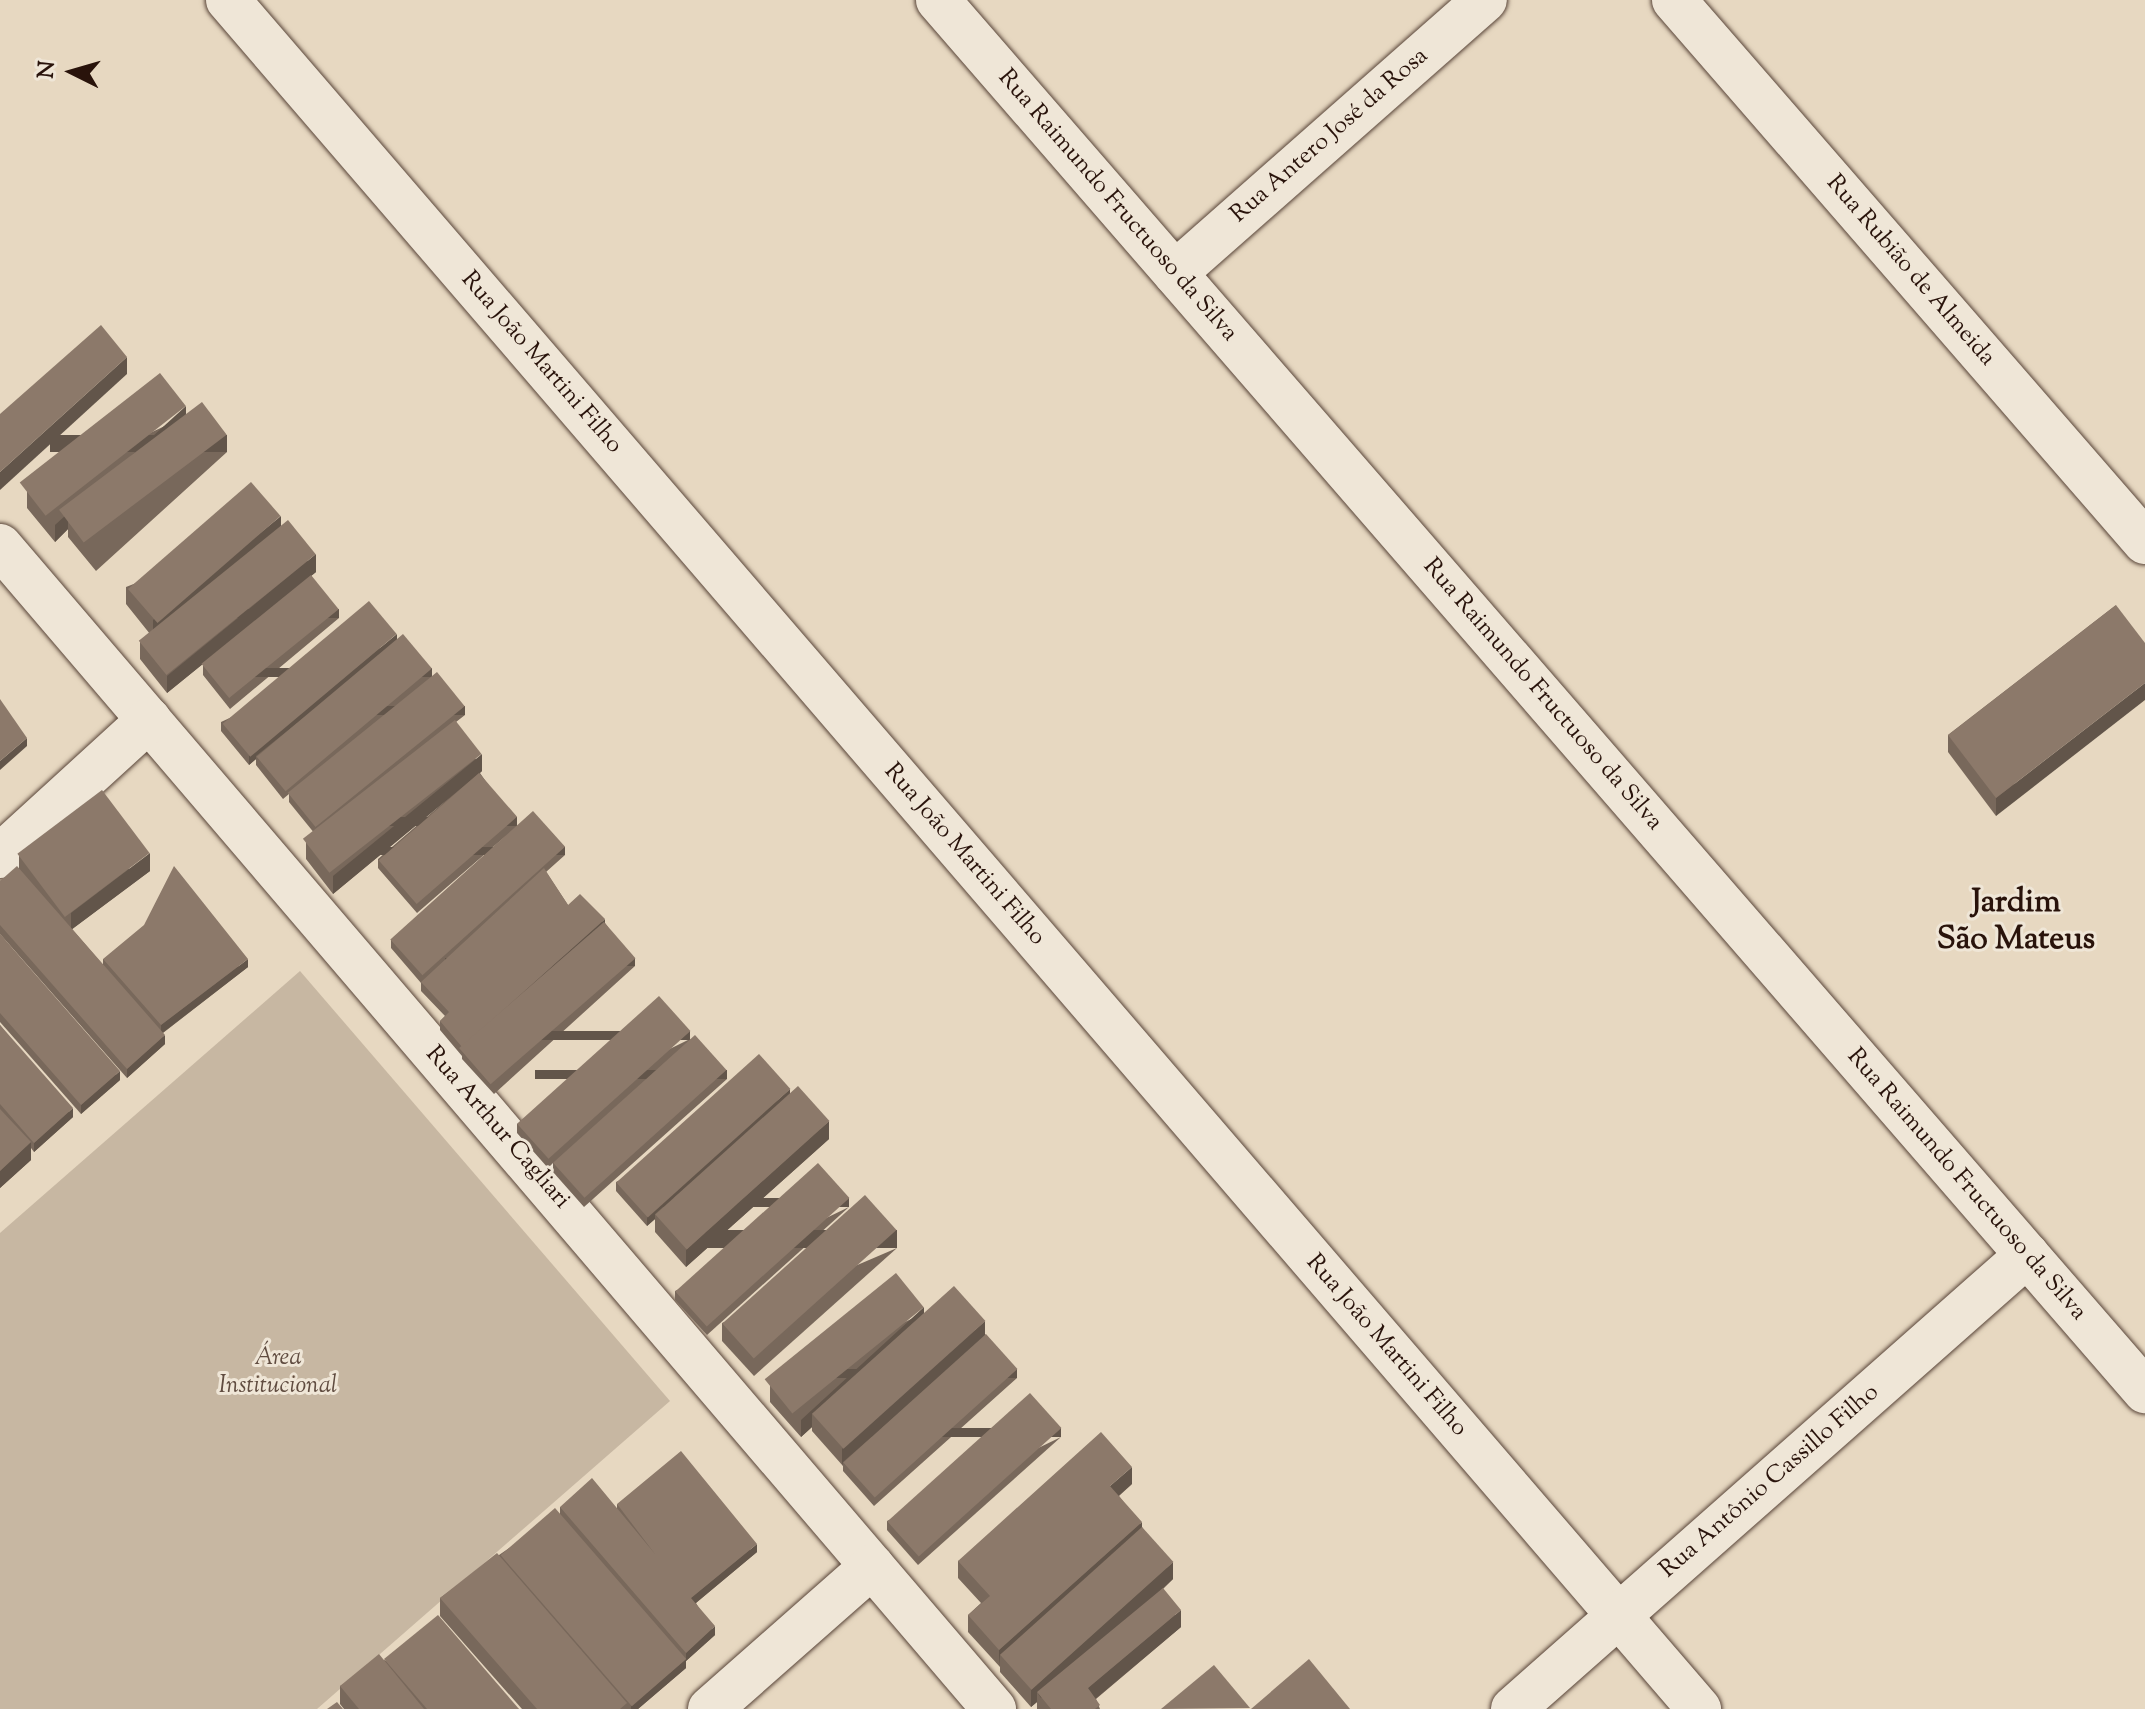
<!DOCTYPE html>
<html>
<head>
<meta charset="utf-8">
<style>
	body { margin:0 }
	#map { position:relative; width:2145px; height:1709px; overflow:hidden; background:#e7d8c1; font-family:"Sorts Mill Goudy",serif }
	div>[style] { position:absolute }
	.green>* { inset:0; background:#c7b7a2 }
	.roads { filter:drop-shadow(0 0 2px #584438) drop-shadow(0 0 2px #584438) }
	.minor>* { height:44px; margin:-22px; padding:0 22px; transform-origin:22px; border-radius:22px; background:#efe6d7 }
	.wall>* { inset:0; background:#78685b }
	.shaded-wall>* { inset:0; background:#62554a; transform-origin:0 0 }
	.building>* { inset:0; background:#8c796a; transform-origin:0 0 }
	span { translate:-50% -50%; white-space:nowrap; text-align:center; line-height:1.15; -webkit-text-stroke:6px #efe6d7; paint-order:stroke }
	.street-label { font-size:24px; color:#29130b }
	.park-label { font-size:24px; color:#604c40; font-style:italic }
	.district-label { font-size:32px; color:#29130b; font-weight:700 }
	.north { position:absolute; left:32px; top:32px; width:80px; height:80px; -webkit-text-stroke:6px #efe6d7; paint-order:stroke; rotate:275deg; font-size:22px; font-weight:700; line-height:32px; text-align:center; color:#29130b }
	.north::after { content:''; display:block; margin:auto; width:28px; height:36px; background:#29130b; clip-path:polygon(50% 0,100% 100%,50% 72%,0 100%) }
</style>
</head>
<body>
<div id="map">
	<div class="green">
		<div style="clip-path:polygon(300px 971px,670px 1401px,317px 1709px,0 1709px,0 1233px)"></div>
	</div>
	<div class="roads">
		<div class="minor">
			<div style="left:228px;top:0;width:2255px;rotate:49.28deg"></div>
			<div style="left:938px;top:0;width:1842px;rotate:49.05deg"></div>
			<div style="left:1674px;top:0;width:718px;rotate:49.01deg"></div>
			<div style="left:1175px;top:273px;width:413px;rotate:-41.4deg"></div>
			<div style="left:0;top:546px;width:1530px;rotate:49.48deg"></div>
			<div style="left:0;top:856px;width:202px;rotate:-42.4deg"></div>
			<div style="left:710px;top:1709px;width:216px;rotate:-41.4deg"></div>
			<div style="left:1513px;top:1709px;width:686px;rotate:-41.45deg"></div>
		</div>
	</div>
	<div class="wall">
		<div style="clip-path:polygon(186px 416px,227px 452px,96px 571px,68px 537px,68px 529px,55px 542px,27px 508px,27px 491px)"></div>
		<div style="clip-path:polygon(281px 526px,316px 572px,311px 576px,339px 618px,230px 709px,203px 675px,203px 666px,304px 582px,167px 693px,140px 659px,140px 642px,150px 634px,126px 604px,126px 587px)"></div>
		<div style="clip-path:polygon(2116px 605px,1996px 816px,1948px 752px,1948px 735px)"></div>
		<div style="clip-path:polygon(397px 640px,432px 676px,465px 715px,456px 722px,482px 771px,480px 773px,517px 826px,565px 855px,546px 872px,568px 905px,605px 923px,635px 966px,494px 1094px,462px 1059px,462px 1056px,440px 1030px,440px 1021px,445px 1016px,421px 991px,421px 983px,391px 948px,391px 940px,508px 834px,417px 913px,378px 868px,378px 859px,450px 797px,333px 894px,306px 859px,306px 842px,315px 834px,289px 802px,289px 794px,283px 799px,256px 765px,256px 759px,249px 765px,221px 731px,221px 722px)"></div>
		<div style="clip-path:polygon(19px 856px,150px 871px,72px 929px,103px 965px,103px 959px,248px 967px,163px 1033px,165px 1044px,127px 1078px,0 934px,0 881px,19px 868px)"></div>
		<div style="clip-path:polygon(0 934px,120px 1080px,81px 1114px,0 1022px)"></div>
		<div style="clip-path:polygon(0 1025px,73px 1117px,34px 1152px,31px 1148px,31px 1160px,0 1188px)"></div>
		<div style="clip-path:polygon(690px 1039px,727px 1079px,584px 1207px,553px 1172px,553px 1163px,548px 1168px,517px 1133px,517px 1124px)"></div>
		<div style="clip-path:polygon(790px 1094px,829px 1139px,686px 1267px,655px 1232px,655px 1219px,647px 1226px,616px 1191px,616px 1182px)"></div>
		<div style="clip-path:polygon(849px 1207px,707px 1335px,675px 1300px,675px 1291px)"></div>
		<div style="clip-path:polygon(897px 1248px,754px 1376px,722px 1341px,722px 1323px)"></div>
		<div style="clip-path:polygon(924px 1313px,985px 1334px,1017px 1378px,874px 1506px,843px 1471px,843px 1466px,812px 1431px,812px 1427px,801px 1437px,770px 1402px,770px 1385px)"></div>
		<div style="clip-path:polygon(1061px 1437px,918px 1565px,887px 1530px,887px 1521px)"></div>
		<div style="clip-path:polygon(1132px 1484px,1119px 1496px,1142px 1527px,1173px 1579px,1163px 1589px,1181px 1627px,1096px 1699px,1100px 1709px,1037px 1709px,1037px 1702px,1031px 1707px,1000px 1672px,1000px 1667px,968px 1632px,968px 1615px,981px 1603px,958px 1578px,958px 1561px)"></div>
		<div style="clip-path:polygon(617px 1504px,757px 1552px,696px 1603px,715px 1635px,686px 1661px,686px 1668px,638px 1709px,522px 1709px,440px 1616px,440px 1598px,499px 1555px,560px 1514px,560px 1507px,617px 1508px)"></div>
		<div style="clip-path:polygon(384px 1660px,519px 1709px,344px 1709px,340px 1704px,340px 1686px)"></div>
	</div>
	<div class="shaded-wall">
		<div style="clip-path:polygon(127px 357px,127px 374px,0 490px,0 472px)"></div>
		<div style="clip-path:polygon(186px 406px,186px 423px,68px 520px,68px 529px,55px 542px,55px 525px)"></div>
		<div style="left:227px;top:435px;width:17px;height:177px;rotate:90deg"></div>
		<div style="clip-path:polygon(281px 516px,281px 533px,153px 638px,153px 620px)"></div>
		<div style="clip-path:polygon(316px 554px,316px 572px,167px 693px,167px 676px)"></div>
		<div style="left:339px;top:609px;width:9px;height:142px;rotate:90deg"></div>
		<div style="clip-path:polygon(397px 634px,397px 643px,256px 756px,256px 759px,249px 765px,249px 756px)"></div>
		<div style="left:432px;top:668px;width:9px;height:193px;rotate:90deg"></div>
		<div style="clip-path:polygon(2145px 683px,2145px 700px,1996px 816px,1996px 798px)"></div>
		<div style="left:465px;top:706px;width:9px;height:192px;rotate:90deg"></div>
		<div style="clip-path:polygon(27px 738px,27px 746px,0 770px,0 761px)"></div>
		<div style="clip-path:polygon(482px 754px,482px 771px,333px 894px,333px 876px)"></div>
		<div style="left:517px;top:817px;width:9px;height:133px;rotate:90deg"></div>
		<div style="left:565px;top:847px;width:8px;height:192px;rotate:90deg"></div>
		<div style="clip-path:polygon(150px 853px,150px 871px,71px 930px,71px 913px)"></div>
		<div style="clip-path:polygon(605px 919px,605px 928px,462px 1051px,462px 1047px)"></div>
		<div style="left:635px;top:958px;width:8px;height:190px;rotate:90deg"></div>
		<div style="clip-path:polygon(248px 959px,248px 967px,161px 1034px,161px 1025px)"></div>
		<div style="left:690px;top:1031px;width:9px;height:191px;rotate:90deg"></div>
		<div style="clip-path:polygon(165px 1035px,165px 1044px,127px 1078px,127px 1069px)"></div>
		<div style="left:727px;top:1070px;width:9px;height:192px;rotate:90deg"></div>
		<div style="clip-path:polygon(120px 1071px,120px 1080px,81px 1114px,81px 1105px)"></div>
		<div style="clip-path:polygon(790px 1089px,790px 1098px,655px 1214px,655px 1219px,647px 1226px,647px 1217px)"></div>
		<div style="clip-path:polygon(73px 1108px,73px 1117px,34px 1152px,34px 1143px)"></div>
		<div style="clip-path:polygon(829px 1121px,829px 1139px,686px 1267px,686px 1250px)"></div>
		<div style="clip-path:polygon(31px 1142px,31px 1160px,0 1188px,0 1171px)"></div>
		<div style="left:849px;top:1198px;width:9px;height:191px;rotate:90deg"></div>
		<div style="left:897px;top:1230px;width:18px;height:192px;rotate:90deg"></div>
		<div style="clip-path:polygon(924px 1307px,924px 1324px,812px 1414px,812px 1427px,801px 1437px,801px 1420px)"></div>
		<div style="clip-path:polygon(985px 1321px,985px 1338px,843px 1462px,842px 1466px,842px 1449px)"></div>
		<div style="left:1017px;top:1369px;width:9px;height:192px;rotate:90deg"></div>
		<div style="left:1061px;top:1428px;width:9px;height:192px;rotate:90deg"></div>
		<div style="clip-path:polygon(1132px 1467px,1132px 1484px,1110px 1503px,1110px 1486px)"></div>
		<div style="clip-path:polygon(1142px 1522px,1142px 1539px,1000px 1655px,999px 1667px,999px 1650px)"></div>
		<div style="clip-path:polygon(757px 1544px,757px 1552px,691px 1607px,691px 1598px)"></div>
		<div style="clip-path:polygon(1173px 1562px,1173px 1579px,1041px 1698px,1037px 1692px,1037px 1702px,1031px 1707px,1031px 1690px)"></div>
		<div style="clip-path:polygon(1181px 1610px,1181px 1627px,1088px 1705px,1088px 1688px)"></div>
		<div style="clip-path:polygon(715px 1626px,715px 1635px,686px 1661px,686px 1653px)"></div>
		<div style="clip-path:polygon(686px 1659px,686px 1668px,638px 1709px,631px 1709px,631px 1706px)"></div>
	</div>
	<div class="building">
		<div style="clip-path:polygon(101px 325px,127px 357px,0 472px,0 414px)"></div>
		<div style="left:160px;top:373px;width:42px;height:178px;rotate:52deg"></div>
		<div style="left:202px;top:402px;width:41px;height:179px;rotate:53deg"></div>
		<div style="left:251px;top:482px;width:45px;height:163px;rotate:49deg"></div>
		<div style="left:288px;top:520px;width:44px;height:192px;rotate:51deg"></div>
		<div style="left:311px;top:575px;width:44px;height:141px;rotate:51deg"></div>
		<div style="left:369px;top:601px;width:43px;height:191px;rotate:50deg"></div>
		<div style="clip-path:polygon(2116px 605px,2145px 643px,2145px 683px,1996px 798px,1948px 735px)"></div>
		<div style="left:403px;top:634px;width:45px;height:191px;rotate:50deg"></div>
		<div style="left:437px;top:672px;width:44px;height:192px;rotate:51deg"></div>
		<div style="clip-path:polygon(0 699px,27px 738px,0 761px)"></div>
		<div style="left:455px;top:720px;width:43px;height:193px;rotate:52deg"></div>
		<div style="left:479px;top:773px;width:58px;height:133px;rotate:49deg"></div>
		<div style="left:102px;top:790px;width:79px;height:106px;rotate:53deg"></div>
		<div style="left:533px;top:811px;width:48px;height:192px;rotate:48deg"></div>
		<div style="clip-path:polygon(17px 866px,165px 1035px,127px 1069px,0 925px,0 881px)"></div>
		<div style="clip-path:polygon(174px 866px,248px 959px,161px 1025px,103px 959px,144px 925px)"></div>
		<div style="clip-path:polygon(544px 868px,568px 905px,580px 894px,605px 919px,462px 1047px,440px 1021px,449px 1012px,421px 982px)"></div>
		<div style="left:604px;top:922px;width:48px;height:192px;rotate:49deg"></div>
		<div style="clip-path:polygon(0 934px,120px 1071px,81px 1105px,0 1013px)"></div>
		<div style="left:659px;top:996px;width:47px;height:191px;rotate:48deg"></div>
		<div style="clip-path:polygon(0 1025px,73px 1108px,34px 1143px,0 1104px)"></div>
		<div style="left:695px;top:1035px;width:47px;height:191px;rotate:48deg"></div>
		<div style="left:759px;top:1054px;width:47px;height:192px;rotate:48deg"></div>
		<div style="left:798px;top:1086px;width:47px;height:192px;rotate:48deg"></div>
		<div style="clip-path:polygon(0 1109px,31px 1142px,0 1171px)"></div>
		<div style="left:818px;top:1163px;width:47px;height:192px;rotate:48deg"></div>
		<div style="left:865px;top:1195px;width:47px;height:192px;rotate:48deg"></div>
		<div style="left:896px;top:1273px;width:44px;height:169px;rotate:51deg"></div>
		<div style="left:954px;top:1286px;width:47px;height:191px;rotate:48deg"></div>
		<div style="left:986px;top:1334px;width:47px;height:192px;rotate:48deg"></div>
		<div style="left:1030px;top:1393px;width:47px;height:192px;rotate:48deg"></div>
		<div style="clip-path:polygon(1101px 1432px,1132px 1467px,1110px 1486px,1142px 1522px,999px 1650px,968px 1615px,990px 1596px,958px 1561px)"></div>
		<div style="clip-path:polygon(681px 1451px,757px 1544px,691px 1598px,715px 1626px,686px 1653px,560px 1507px,592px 1478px,655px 1554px,617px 1504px)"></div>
		<div style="left:555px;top:1508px;width:200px;height:72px;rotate:49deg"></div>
		<div style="left:1142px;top:1527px;width:47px;height:191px;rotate:48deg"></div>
		<div style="clip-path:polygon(497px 1553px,627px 1703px,620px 1709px,537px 1709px,440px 1598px)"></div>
		<div style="clip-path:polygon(1163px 1588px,1181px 1610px,1088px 1688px,1100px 1705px,1095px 1709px,1051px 1709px,1037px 1692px)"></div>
		<div style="clip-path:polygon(438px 1615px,519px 1709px,427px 1709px,384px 1659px)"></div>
		<div style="clip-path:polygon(379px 1654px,424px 1709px,359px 1709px,340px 1686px)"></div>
		<div style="clip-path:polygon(1309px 1659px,1350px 1709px,1251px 1709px)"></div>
		<div style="clip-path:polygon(1214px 1665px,1250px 1708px,1161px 1709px)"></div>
		<div style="clip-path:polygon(337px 1702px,343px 1709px,327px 1709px)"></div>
	</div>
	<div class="street-label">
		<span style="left:1330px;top:136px;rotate:-41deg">Rua Antero José da Rosa</span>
		<span style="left:1117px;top:206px;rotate:49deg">Rua Raimundo Fructuoso da Silva</span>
		<span style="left:1910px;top:271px;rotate:49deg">Rua Rubião de Almeida</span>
		<span style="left:541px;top:363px;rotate:49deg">Rua João Martini Filho</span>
		<span style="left:1542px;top:695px;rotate:49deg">Rua Raimundo Fructuoso da Silva</span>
		<span style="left:964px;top:855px;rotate:49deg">Rua João Martini Filho</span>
		<span style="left:497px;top:1128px;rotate:49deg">Rua Arthur Cagliari</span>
		<span style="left:1966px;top:1185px;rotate:49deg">Rua Raimundo Fructuoso da Silva</span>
		<span style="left:1386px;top:1346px;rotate:49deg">Rua João Martini Filho</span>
		<span style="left:1770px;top:1482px;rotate:-41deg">Rua Antônio Cassillo Filho</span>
	</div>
	<div class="park-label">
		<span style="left:278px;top:1373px">Área<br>Institucional</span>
	</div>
	<div class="district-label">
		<span style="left:2016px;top:922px">Jardim<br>São Mateus</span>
	</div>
	<div class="north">N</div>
</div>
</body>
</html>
